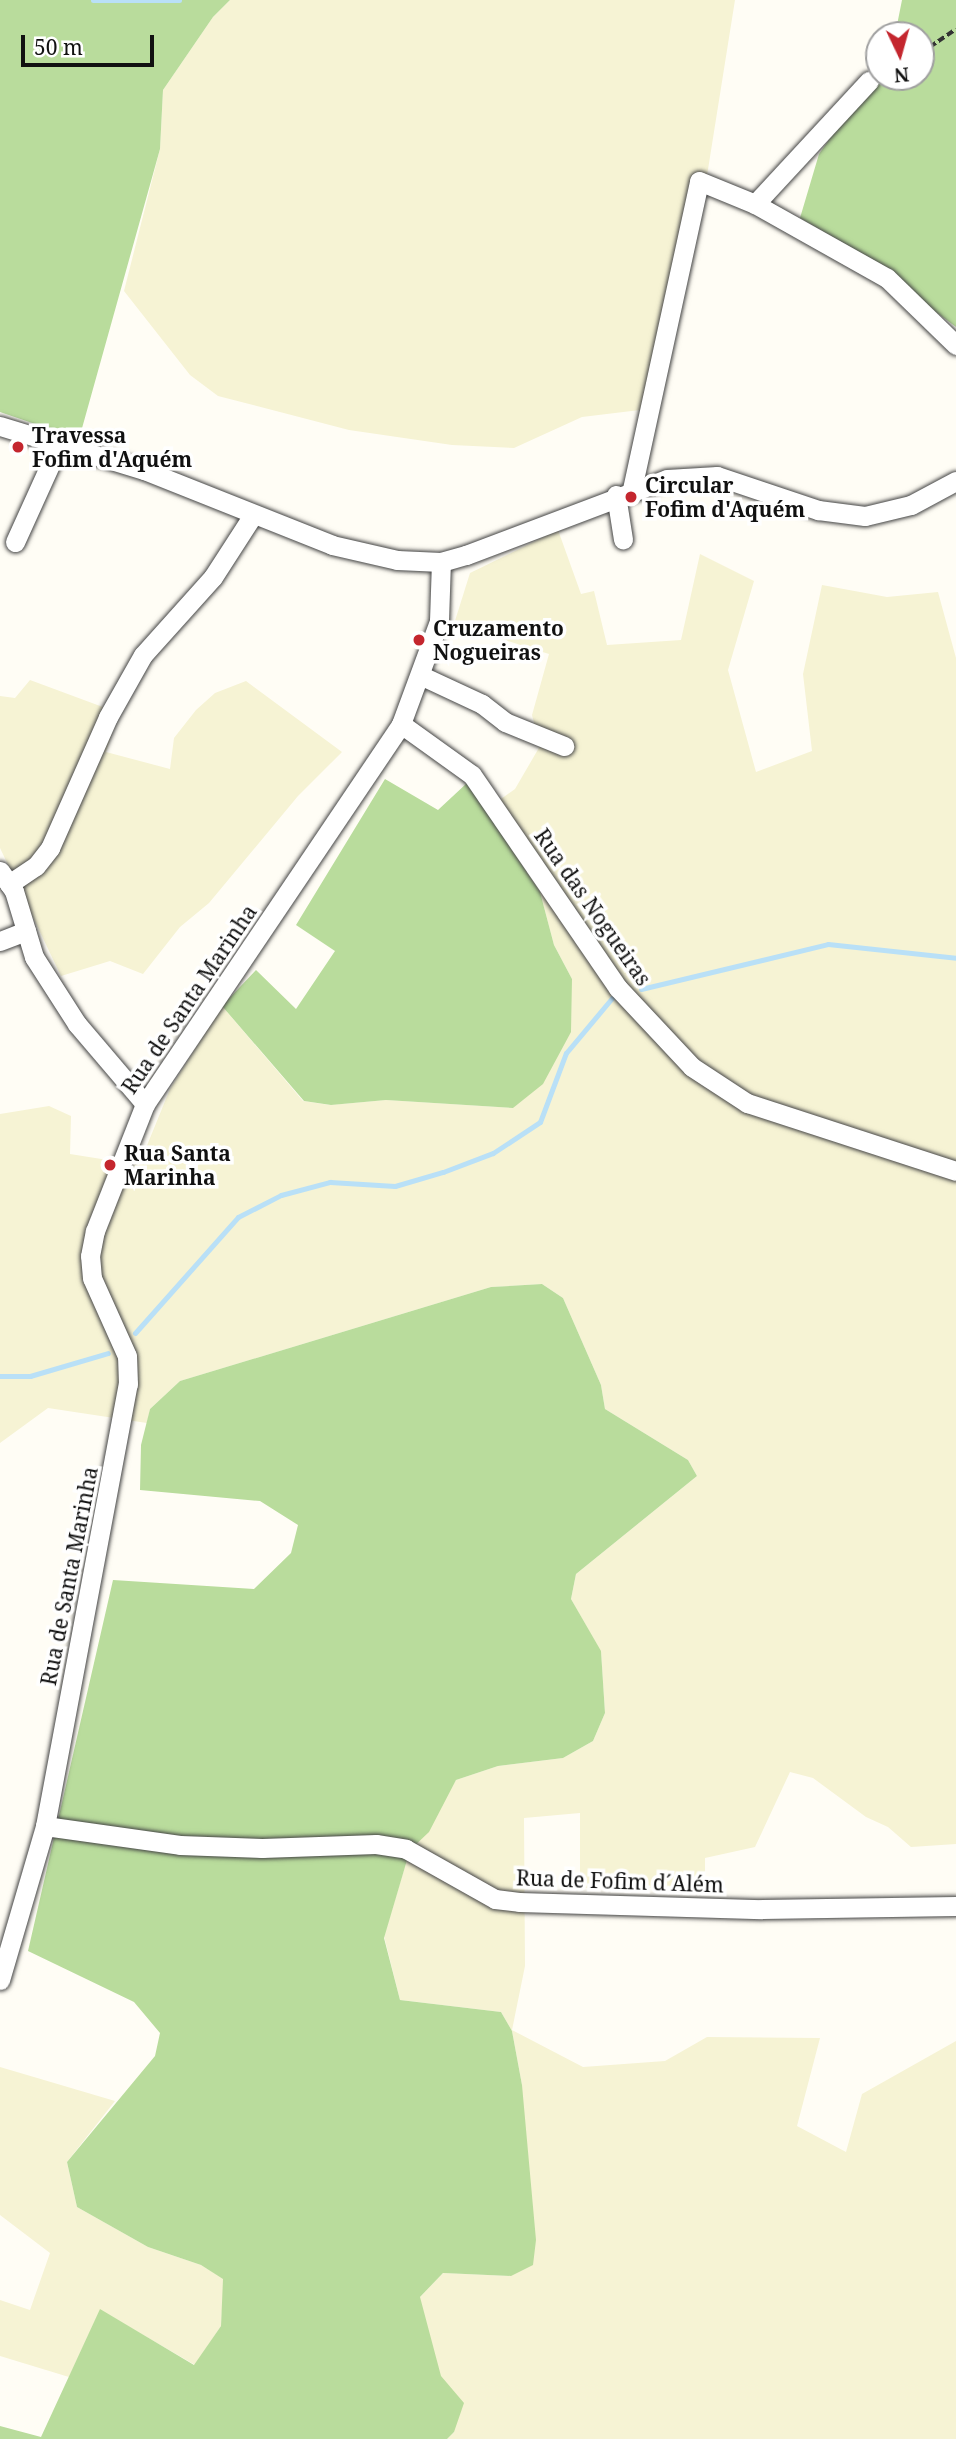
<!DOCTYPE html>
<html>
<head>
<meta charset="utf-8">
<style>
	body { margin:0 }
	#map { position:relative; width:956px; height:2439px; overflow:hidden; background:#fffdf5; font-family:"Noto Serif",serif }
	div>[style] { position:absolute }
	.farmland>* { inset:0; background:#f6f3d4 }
	.forest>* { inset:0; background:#b9dc9c }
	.stream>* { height:5px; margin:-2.5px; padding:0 2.5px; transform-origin:2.5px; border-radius:2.5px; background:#b9e0f7 }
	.path>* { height:3.5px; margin-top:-1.75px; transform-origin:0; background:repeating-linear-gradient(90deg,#333 0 7px,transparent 0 10.5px) }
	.roads { filter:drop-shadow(0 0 2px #444) drop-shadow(0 0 2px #444) }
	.minor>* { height:19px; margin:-9.5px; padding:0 9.5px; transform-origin:9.5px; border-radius:9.5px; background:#fff }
	.dots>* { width:19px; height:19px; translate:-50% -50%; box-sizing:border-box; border:4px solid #fff; border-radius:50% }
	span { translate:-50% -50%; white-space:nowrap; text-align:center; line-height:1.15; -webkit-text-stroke:7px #fff; paint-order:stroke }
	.poi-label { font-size:21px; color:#111; font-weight:700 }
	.left { translate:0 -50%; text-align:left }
	.street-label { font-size:21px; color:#111 }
	.north { position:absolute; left:865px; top:21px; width:70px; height:70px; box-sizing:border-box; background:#fff; border:2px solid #a0a0a0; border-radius:50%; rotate:175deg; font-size:19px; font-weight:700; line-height:28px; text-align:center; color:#111 }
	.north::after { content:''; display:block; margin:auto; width:24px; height:32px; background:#c4262e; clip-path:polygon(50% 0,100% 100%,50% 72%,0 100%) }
	.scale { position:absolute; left:21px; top:35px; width:133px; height:32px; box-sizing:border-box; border:4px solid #111; border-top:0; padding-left:9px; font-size:21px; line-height:24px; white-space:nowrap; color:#111; -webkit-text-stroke:5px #fff; paint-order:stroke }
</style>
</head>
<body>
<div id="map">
	<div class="farmland">
		<div style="clip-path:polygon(230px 0,735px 0,702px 207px,648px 409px,582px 417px,514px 448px,452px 445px,349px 430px,218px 396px,190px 375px,124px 291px,160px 149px,163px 90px,213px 17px)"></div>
		<div style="clip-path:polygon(558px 530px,581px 594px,594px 591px,607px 645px,681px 640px,700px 554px,754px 581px,728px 670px,756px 772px,812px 751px,803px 674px,822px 585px,887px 597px,938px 592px,956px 658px,956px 1844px,911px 1847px,888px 1827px,866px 1817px,813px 1778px,790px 1772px,755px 1847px,705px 1858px,705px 1888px,580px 1888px,580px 1813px,524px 1818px,525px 1966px,512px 2030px,583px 2067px,665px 2061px,707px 2037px,820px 2038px,797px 2126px,846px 2152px,862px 2094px,956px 2041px,956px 2439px,447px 2439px,454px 2432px,420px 2352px,419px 2298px,443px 2273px,511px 2276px,522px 2085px,512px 2031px,501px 2012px,400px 2000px,384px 1936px,410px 1850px,456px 1780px,498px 1766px,563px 1758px,593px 1741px,605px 1713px,601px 1652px,571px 1599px,576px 1574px,697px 1476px,688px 1460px,605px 1409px,601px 1385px,563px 1298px,542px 1284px,491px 1287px,180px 1381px,150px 1409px,147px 1423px,48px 1408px,0 1443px,0 1114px,49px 1106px,71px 1116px,70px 1154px,139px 1165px,170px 1089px,222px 1006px,303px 1101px,330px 1105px,386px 1100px,513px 1108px,572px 979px,554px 945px,540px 892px,484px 811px,515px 789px,540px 746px,532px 715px,549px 654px,454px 624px,470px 573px)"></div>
		<div style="clip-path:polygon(30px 680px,119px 713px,106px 752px,170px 769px,174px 738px,196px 710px,215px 693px,246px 681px,342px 752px,298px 796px,209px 903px,180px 927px,143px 974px,110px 961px,61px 976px,0 848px,0 696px,15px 698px)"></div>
		<div style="clip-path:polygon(0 2067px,115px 2101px,67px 2162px,77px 2207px,148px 2247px,201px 2265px,224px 2279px,221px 2326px,195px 2365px,100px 2310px,69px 2377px,0 2356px,0 2300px,30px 2310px,50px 2253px,0 2215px)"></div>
	</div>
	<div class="forest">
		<div style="clip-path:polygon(0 0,230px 0,213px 17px,163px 90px,160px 149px,79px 439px,0 412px)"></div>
		<div style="clip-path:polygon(902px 0,956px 0,956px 327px,845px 244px,800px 218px,819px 154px,868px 84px,879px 76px,921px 77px,921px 35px,895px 35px)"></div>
		<div style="clip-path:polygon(385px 779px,438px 810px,467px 783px,540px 892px,554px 945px,572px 979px,571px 1032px,543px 1084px,513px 1108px,386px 1100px,331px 1105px,304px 1101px,222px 1006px,256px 970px,296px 1009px,335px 951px,296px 925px)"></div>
		<div style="clip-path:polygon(542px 1284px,563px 1298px,601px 1385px,605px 1409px,688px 1460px,697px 1476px,576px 1574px,571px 1599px,601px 1651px,605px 1713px,593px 1741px,563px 1758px,498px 1766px,456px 1780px,429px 1832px,410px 1850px,384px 1938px,400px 2000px,501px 2012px,512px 2031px,522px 2085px,536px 2240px,533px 2265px,511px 2276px,443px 2273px,420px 2297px,441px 2376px,464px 2403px,454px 2432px,447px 2439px,0 2439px,0 2426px,41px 2437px,100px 2309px,194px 2365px,221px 2326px,223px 2279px,201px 2265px,148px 2247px,77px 2207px,67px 2162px,155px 2056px,160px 2033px,134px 2002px,28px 1951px,113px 1580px,254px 1589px,291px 1553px,298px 1525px,260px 1501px,140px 1490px,141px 1445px,150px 1409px,180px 1381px,491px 1287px)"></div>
	</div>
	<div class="stream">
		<div style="left:93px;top:0;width:86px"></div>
		<div style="left:641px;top:989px;width:192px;rotate:-13.5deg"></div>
		<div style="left:828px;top:944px;width:129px;rotate:6.2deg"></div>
		<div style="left:135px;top:1333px;width:155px;rotate:-48.4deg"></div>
		<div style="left:238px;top:1217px;width:48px;rotate:-27.1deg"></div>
		<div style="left:281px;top:1195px;width:51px;rotate:-14.9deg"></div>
		<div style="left:330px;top:1182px;width:65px;rotate:3.5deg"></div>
		<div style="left:395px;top:1186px;width:50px;rotate:-16.3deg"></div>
		<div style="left:443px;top:1172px;width:53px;rotate:-20.8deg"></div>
		<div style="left:493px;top:1153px;width:56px;rotate:-33.4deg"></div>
		<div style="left:540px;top:1122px;width:74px;rotate:-69.4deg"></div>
		<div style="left:566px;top:1053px;width:72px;rotate:-50.1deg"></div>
		<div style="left:0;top:1376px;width:30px"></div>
		<div style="left:30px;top:1376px;width:81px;rotate:-16.4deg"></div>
	</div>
	<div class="path">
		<div style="left:921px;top:53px;width:42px;rotate:-34.4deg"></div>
	</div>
	<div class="roads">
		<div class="minor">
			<div style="left:755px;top:204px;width:168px;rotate:-47.2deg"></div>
			<div style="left:0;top:426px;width:151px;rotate:17deg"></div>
			<div style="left:144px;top:470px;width:202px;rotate:21.7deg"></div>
			<div style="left:332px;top:545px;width:67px;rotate:13deg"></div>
			<div style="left:397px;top:560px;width:44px;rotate:2.6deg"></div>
			<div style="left:441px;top:562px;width:26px;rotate:-16deg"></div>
			<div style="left:466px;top:555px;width:215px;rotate:-20.7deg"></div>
			<div style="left:667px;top:479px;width:50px;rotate:-3.4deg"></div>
			<div style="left:717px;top:476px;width:107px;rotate:18.6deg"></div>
			<div style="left:818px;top:510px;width:47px;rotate:7.3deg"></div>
			<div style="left:865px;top:516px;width:47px;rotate:-13.4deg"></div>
			<div style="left:911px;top:505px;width:51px;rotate:-28.1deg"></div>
			<div style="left:632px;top:489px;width:315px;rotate:-77.7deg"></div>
			<div style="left:699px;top:181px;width:61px;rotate:22.3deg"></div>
			<div style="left:755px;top:204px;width:151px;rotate:29.3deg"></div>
			<div style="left:887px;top:278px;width:96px;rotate:44.2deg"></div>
			<div style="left:616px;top:495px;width:45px;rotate:81deg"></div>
			<div style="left:15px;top:542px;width:104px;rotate:-65.6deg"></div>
			<div style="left:422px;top:676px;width:66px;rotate:25deg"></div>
			<div style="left:482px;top:704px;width:29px;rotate:38deg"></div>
			<div style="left:505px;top:722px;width:64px;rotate:22.1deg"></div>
			<div style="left:401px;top:724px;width:87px;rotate:35.7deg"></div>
			<div style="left:472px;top:775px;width:258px;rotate:55.6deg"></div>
			<div style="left:618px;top:988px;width:108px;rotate:46.9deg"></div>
			<div style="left:692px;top:1067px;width:66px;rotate:33.2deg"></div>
			<div style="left:747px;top:1103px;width:220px;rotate:18deg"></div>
			<div style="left:0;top:871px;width:24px;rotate:55deg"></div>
			<div style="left:14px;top:891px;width:69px;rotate:73.1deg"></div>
			<div style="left:34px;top:957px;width:80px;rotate:57.3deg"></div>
			<div style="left:77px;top:1024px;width:105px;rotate:49.6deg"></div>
			<div style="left:9px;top:884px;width:32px;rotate:-34deg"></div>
			<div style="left:36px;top:866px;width:23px;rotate:-52deg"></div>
			<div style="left:50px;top:848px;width:143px;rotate:-66.1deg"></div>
			<div style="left:108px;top:717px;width:71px;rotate:-60.6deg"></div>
			<div style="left:143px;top:655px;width:105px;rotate:-48.1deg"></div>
			<div style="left:213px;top:577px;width:74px;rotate:-57.2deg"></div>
			<div style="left:0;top:941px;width:28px;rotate:-21deg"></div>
			<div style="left:45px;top:1826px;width:136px;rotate:8deg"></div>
			<div style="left:180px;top:1845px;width:82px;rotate:2.1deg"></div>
			<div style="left:262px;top:1848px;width:114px;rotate:-2deg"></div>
			<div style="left:376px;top:1844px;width:30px;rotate:9deg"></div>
			<div style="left:406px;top:1849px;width:102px;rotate:29.3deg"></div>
			<div style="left:495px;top:1899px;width:24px;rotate:7deg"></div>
			<div style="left:519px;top:1902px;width:243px;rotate:1.7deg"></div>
			<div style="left:762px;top:1909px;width:194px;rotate:-0.9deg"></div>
			<div style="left:0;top:1980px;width:160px;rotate:-73.7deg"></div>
			<div style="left:45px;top:1826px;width:450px;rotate:-79.4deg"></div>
			<div style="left:128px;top:1384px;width:28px;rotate:-92deg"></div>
			<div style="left:127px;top:1356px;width:85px;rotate:-114.2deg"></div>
			<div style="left:92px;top:1278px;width:22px;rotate:-95deg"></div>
			<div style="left:90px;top:1256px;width:25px;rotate:-79deg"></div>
			<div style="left:95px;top:1231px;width:136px;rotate:-68.5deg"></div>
			<div style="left:145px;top:1104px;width:458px;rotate:-56deg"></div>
			<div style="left:401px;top:724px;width:110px;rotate:-69.7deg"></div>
			<div style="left:439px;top:621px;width:59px;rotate:-88.1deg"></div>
		</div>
	</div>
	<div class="dots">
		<div style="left:18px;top:447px;background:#c4262e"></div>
		<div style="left:631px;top:497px;background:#c4262e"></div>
		<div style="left:419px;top:640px;background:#c4262e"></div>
		<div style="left:110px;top:1165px;background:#c4262e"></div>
	</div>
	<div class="poi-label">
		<span class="left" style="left:32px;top:447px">Travessa<br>Fofim d'Aquém</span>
		<span class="left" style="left:645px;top:497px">Circular<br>Fofim d'Aquém</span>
		<span class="left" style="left:433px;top:640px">Cruzamento<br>Nogueiras</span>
		<span class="left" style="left:124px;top:1165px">Rua Santa<br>Marinha</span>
	</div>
	<div class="street-label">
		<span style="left:593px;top:907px;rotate:55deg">Rua das Nogueiras</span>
		<span style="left:189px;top:999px;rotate:-56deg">Rua de Santa Marinha</span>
		<span style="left:69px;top:1576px;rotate:-79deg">Rua de Santa Marinha</span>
		<span style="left:620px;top:1881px;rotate:2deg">Rua de Fofim d´Além</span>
	</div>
	<div class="north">N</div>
	<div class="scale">50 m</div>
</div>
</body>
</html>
